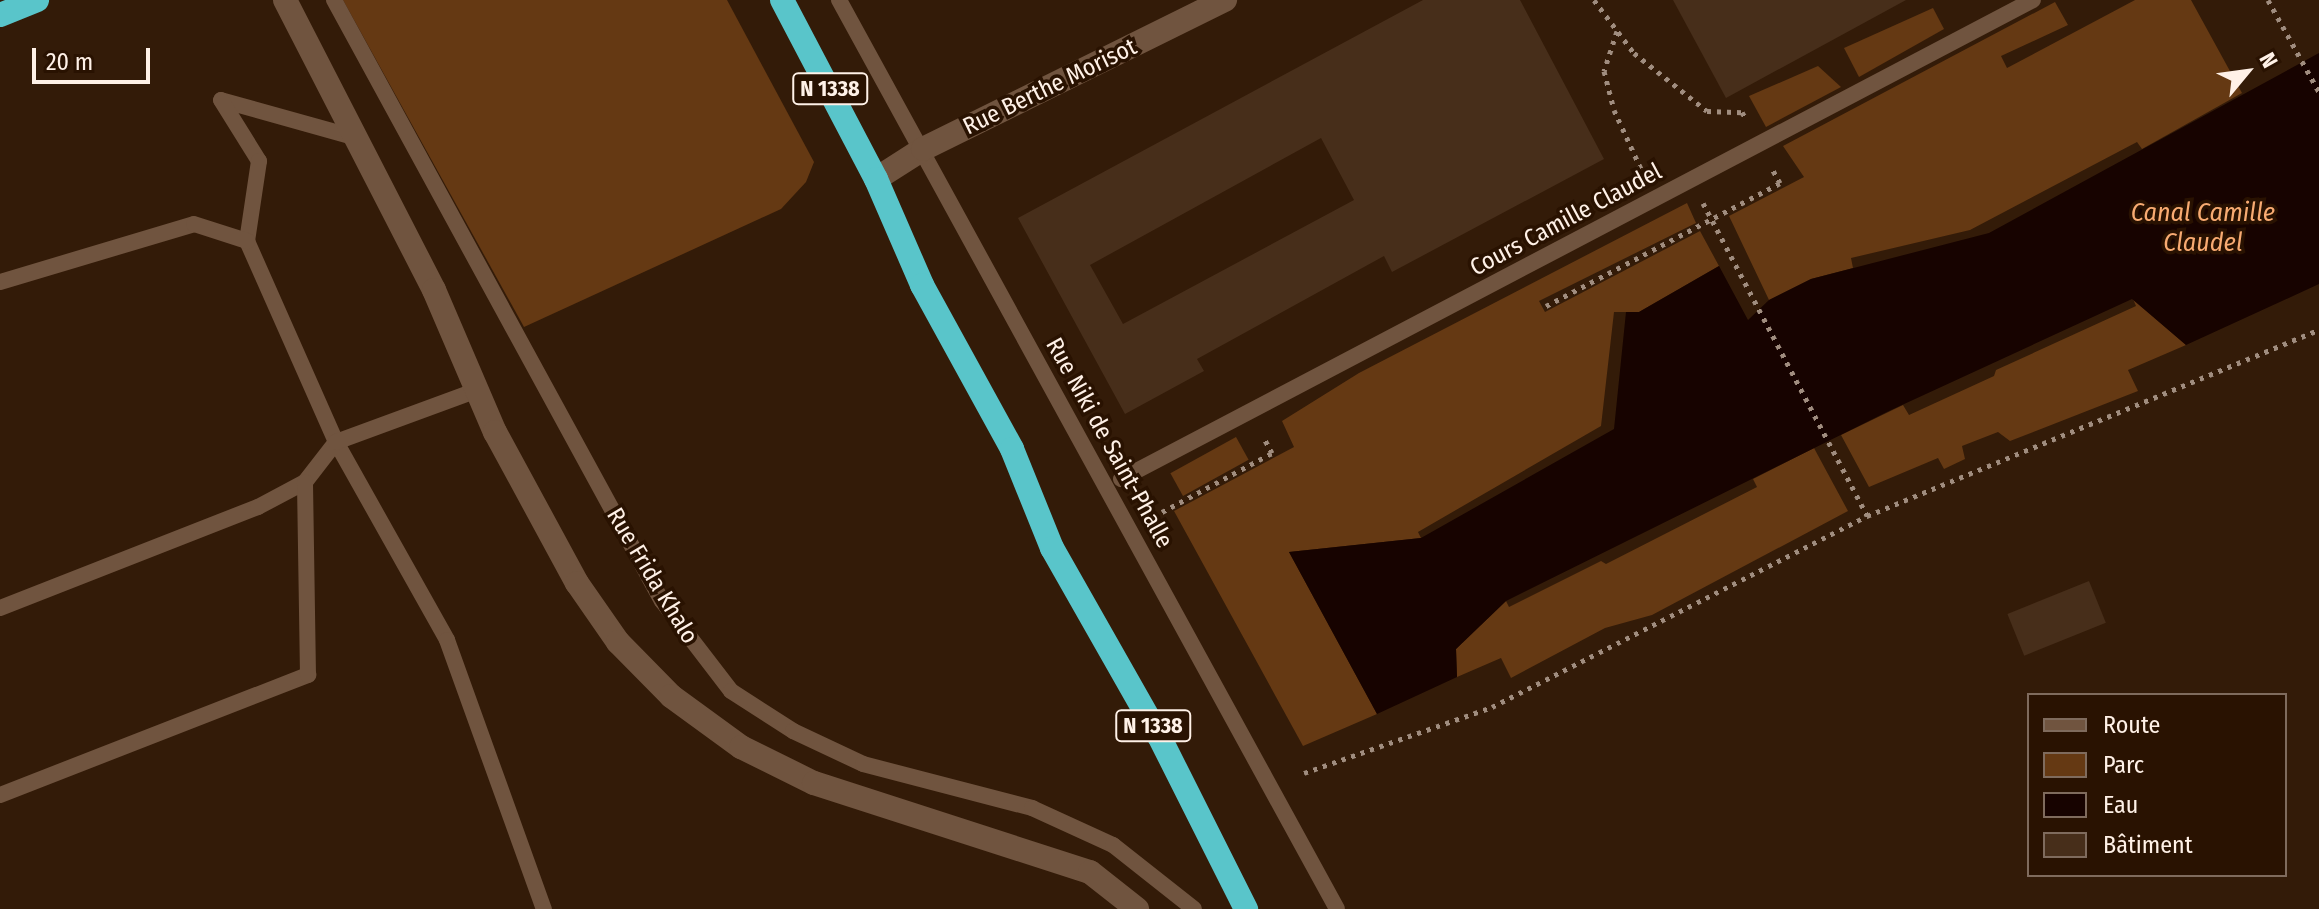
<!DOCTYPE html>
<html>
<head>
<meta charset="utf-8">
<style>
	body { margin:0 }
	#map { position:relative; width:2319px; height:909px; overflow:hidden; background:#331b08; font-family:"Fira Sans Condensed",sans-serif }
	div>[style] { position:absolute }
	.green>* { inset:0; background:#653913; transform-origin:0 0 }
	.water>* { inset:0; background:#170300 }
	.building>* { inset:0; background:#472e1a; transform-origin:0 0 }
	.path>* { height:5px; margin-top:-2.5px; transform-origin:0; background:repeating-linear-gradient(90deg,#a08d7f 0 4px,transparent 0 10px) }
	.lane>* { height:16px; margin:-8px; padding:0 8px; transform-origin:8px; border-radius:8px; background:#70543f }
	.secondary>* { height:24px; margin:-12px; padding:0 12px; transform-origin:12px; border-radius:12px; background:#70543f }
	.highway>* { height:24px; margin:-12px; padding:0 12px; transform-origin:12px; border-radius:12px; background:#59c5ca }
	span { translate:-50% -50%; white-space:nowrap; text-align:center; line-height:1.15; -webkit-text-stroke:7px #291201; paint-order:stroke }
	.shield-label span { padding:2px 6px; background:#291201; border:2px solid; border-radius:6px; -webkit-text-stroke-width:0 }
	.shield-label { font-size:22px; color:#fff1e7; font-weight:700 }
	.street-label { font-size:24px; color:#fff1e7 }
	.water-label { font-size:26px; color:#f8ab72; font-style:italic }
	.legend { position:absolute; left:2027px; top:693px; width:260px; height:184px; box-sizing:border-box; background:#291201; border:2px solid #7f6b5d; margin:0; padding:10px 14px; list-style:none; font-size:24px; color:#fff1e7 }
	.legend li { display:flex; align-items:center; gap:16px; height:40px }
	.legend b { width:40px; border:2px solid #7f6b5d }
	.north { position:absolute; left:2207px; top:32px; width:80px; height:80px; -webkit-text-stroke:6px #291201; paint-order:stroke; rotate:61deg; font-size:22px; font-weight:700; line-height:32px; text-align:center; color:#fff1e7 }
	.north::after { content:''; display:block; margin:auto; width:28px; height:36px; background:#fff1e7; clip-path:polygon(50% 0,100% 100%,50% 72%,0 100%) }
	.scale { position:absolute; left:32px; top:48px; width:118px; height:36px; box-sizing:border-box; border:4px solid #fff1e7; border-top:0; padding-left:10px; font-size:24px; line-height:28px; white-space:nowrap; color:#fff1e7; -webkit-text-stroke:6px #291201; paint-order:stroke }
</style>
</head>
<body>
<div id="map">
	<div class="green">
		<div style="clip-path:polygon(343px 0,727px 0,814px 162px,806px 182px,781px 209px,524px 327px)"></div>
		<div style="clip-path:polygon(2135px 0,2191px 0,2242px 93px,2142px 149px,2137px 142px,1970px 230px,1851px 258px,1853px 268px,1811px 279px,1769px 300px,1729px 216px,1804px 177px,1783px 146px,2055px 2px,2068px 25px,2001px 56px,2007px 68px)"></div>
		<div style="clip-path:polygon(1933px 8px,1944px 29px,1859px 77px,1844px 48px)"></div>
		<div style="clip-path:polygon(1818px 66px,1841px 87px,1766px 127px,1749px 96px)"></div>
		<div style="clip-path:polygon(1687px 203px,1696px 223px,1539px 301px,1545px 312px,1700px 231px,1719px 266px,1639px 312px,1614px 312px,1601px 426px,1418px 532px,1421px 538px,1289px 552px,1377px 714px,1303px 746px,1174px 511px,1294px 447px,1282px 421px,1359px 373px)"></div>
		<div style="clip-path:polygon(2133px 299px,2186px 345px,2128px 370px,2138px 391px,2010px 441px,1998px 432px,1962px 446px,1965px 459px,1944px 469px,1938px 458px,1869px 487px,1841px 435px,1903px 405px,1909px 415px,1994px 376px,1996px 370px,2136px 306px)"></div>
		<div style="left:1236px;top:437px;width:26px;height:75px;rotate:61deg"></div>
		<div style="clip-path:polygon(1814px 448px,1848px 511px,1652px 615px,1605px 628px,1511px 678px,1501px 658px,1457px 677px,1456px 649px,1506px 601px,1509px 607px,1601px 561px,1606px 564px,1757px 487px,1753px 479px)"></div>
	</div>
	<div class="water">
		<div style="clip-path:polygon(2319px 53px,2319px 284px,2186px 345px,2132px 299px,1889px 411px,1506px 601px,1456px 649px,1457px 677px,1377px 714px,1289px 552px,1421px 538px,1614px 429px,1626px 312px,1639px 312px,1719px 266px,1748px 320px,1769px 300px,1811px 279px,1989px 233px)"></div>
	</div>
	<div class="building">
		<div style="clip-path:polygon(evenodd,1423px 0,1520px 0,1604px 159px,1392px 272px,1384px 256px,1197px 359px,1204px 371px,1125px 414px,1018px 218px,1423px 0,1321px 138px,1354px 200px,1123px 324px,1090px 265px,1321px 138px)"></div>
		<div style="clip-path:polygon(1673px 0,1906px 0,1726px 98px)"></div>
		<div style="left:2089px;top:581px;width:45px;height:88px;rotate:68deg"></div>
	</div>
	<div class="path">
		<div style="left:1594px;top:0;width:66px;rotate:53deg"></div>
		<div style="left:1634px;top:53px;width:93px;rotate:38.5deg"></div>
		<div style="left:1707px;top:111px;width:35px;rotate:2deg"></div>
		<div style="left:1742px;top:112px;width:8px;rotate:60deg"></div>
		<div style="left:2268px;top:0;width:105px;rotate:61deg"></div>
		<div style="left:1617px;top:31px;width:42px;rotate:108deg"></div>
		<div style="left:1604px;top:71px;width:40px;rotate:75.6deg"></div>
		<div style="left:1614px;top:110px;width:69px;rotate:65.3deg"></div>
		<div style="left:1703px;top:203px;width:353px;rotate:62.3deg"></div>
		<div style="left:1546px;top:306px;width:264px;rotate:-27.7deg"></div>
		<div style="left:1780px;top:183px;width:18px;rotate:-119deg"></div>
		<div style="left:1162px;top:512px;width:125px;rotate:-28.2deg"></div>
		<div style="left:1272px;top:453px;width:19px;rotate:-118deg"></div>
		<div style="left:1304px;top:773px;width:199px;rotate:-19.3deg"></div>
		<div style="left:1492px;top:707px;width:421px;rotate:-27deg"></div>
		<div style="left:1867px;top:516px;width:489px;rotate:-22.4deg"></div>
	</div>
	<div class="lane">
		<div style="left:334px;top:0;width:685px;rotate:61.38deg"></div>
		<div style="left:662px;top:601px;width:113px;rotate:52.5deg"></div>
		<div style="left:731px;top:691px;width:74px;rotate:32.8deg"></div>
		<div style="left:793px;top:731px;width:77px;rotate:25.2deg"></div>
		<div style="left:863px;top:764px;width:175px;rotate:14.6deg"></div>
		<div style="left:1032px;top:808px;width:89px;rotate:24.6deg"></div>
		<div style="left:1113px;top:845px;width:103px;rotate:38.3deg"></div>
		<div style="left:839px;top:0;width:1036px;rotate:61.28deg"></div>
		<div style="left:357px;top:138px;width:141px;rotate:-164.4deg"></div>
		<div style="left:221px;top:100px;width:72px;rotate:58.1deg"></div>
		<div style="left:259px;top:161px;width:81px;rotate:98.5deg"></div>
		<div style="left:247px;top:241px;width:220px;rotate:66.1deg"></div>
		<div style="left:336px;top:442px;width:227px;rotate:60.7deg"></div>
		<div style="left:447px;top:640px;width:286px;rotate:70.2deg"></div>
		<div style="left:0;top:282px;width:202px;rotate:-16.6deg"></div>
		<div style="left:194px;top:224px;width:56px;rotate:17.8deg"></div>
		<div style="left:1121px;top:479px;width:1030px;rotate:-27.71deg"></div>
		<div style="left:0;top:608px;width:277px;rotate:-21.4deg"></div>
		<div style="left:258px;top:507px;width:53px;rotate:-28deg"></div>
		<div style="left:305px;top:482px;width:51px;rotate:-52.2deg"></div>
		<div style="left:336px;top:442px;width:150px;rotate:-20.2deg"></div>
		<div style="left:0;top:795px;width:331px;rotate:-21.3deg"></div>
		<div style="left:308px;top:675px;width:193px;rotate:-90.9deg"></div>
	</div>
	<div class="secondary">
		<div style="left:285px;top:0;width:326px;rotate:62.8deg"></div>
		<div style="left:434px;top:290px;width:155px;rotate:66.8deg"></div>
		<div style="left:495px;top:432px;width:172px;rotate:61.5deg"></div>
		<div style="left:577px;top:583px;width:72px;rotate:55.2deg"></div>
		<div style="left:618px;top:642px;width:76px;rotate:45.5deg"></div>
		<div style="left:671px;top:696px;width:87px;rotate:36.1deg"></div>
		<div style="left:741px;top:747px;width:81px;rotate:26.3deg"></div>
		<div style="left:814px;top:783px;width:290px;rotate:17.9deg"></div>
		<div style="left:1090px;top:872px;width:60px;rotate:38.2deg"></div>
		<div style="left:876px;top:179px;width:56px;rotate:-32.6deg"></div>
		<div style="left:923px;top:149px;width:337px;rotate:-26.3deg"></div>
	</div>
	<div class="highway">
		<div style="left:782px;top:0;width:202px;rotate:62.3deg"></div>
		<div style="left:876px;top:179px;width:116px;rotate:66.5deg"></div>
		<div style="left:922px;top:285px;width:187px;rotate:61.2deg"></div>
		<div style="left:1012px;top:449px;width:107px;rotate:68deg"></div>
		<div style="left:1052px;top:548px;width:216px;rotate:60.4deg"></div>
		<div style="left:1159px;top:736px;width:194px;rotate:63.3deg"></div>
		<div style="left:0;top:15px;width:40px;rotate:-22deg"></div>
	</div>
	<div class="shield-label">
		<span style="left:830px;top:89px">N 1338</span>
		<span style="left:1153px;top:726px">N 1338</span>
	</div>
	<div class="street-label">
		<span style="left:1050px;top:87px;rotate:-26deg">Rue Berthe Morisot</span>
		<span style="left:1566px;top:220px;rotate:-28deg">Cours Camille Claudel</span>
		<span style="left:1109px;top:443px;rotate:61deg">Rue Niki de Saint-Phalle</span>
		<span style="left:652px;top:576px;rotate:59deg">Rue Frida Khalo</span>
	</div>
	<div class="water-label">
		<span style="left:2203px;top:228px">Canal Camille<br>Claudel</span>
	</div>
	<ul class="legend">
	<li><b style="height:10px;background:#70543f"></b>Route</li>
	<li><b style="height:22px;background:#653913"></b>Parc</li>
	<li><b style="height:22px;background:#170300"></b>Eau</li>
	<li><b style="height:22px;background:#472e1a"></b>Bâtiment</li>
	</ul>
	<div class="north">N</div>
	<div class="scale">20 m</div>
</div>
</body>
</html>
